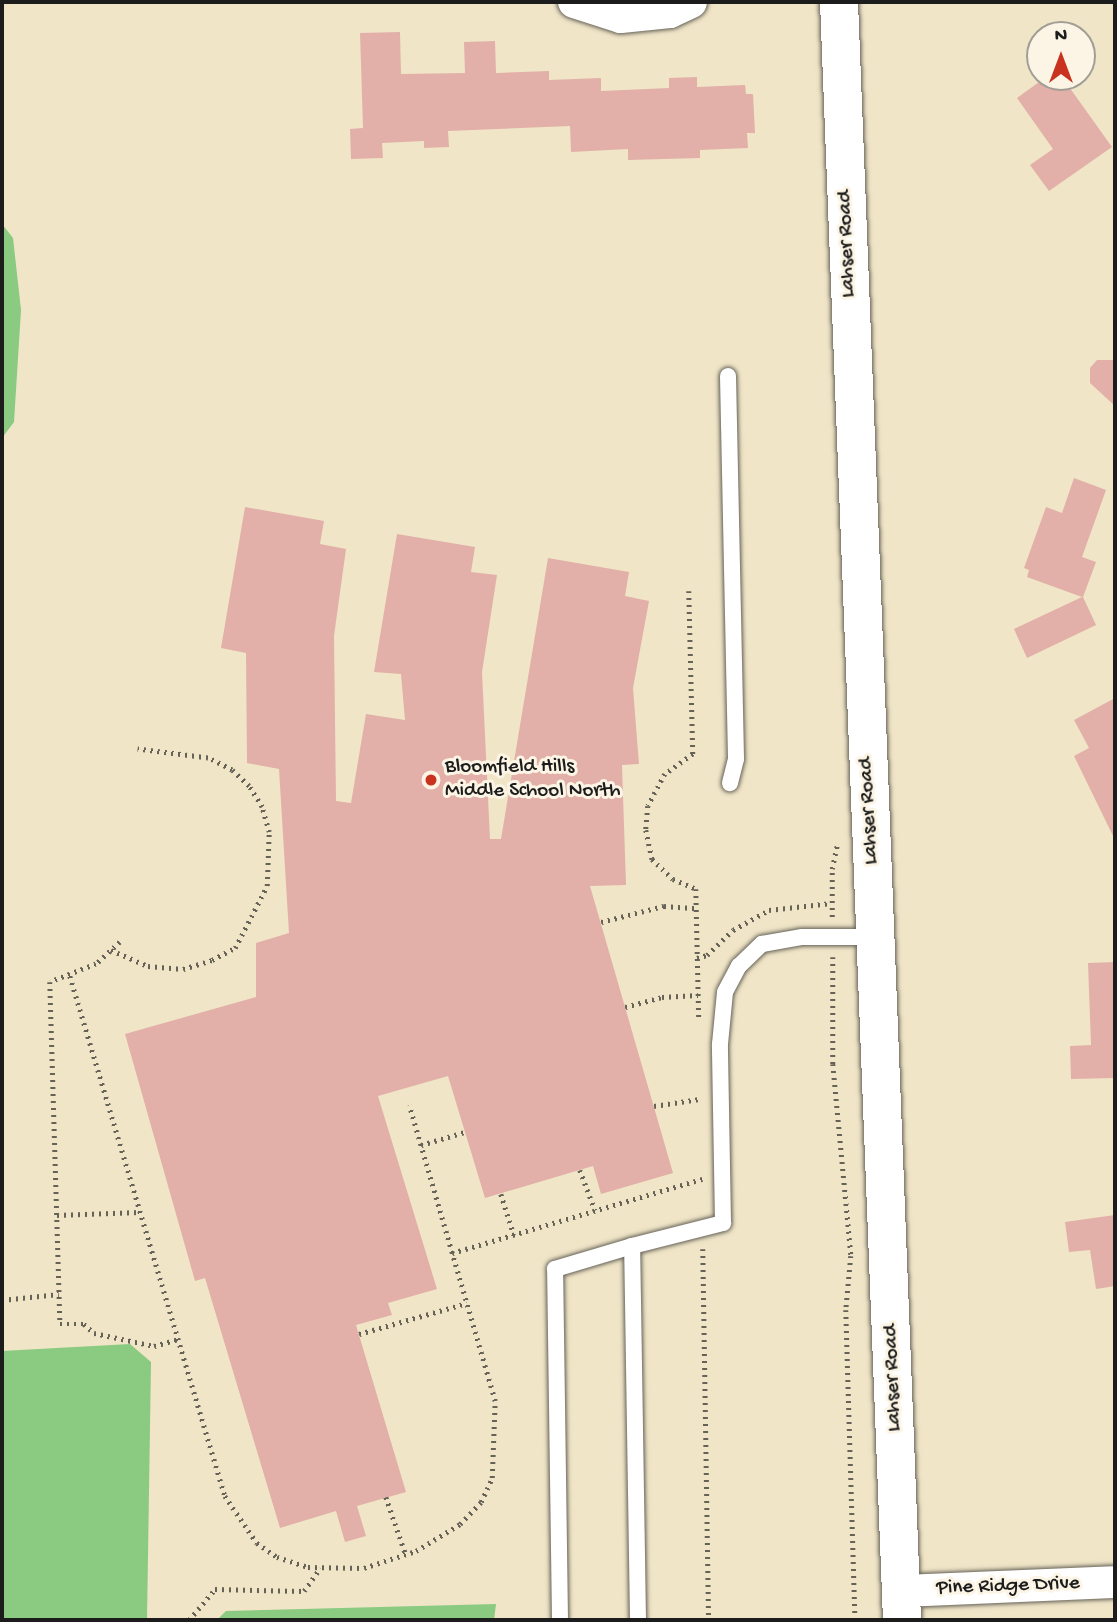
<!DOCTYPE html>
<html>
<head>
<meta charset="utf-8">
<style>
	body { margin:0 }
	#map { position:relative; width:1117px; height:1622px; overflow:hidden; background:#f0e5c7; font-family:"Gochi Hand",sans-serif }
	div>[style] { position:absolute }
	.green>* { inset:0; background:#8aca81 }
	.building>* { inset:0; background:#e2b0a8 }
	.path>* { height:4.5px; margin-top:-2.25px; transform-origin:0; background:repeating-linear-gradient(90deg,#666258 0 2px,transparent 0 7px) }
	.roads { filter:drop-shadow(0 0 2px #666258) drop-shadow(0 0 2px #666258) }
	.lane>* { height:16px; margin:-8px; padding:0 8px; transform-origin:8px; border-radius:8px; background:#fff }
	.street>* { height:32px; margin:-16px; padding:0 16px; transform-origin:16px; border-radius:16px; background:#fff }
	.secondary>* { height:38px; margin:-19px; padding:0 19px; transform-origin:19px; border-radius:19px; background:#fff }
	.dots>* { width:19px; height:19px; translate:-50% -50%; box-sizing:border-box; border:4px solid #fcf5e5; border-radius:50% }
	span { translate:-50% -50%; white-space:nowrap; text-align:center; line-height:1.15; -webkit-text-stroke:6px #fcf5e5; paint-order:stroke }
	.street-label { font-size:21px; color:#1c1c1c }
	.poi-label { font-size:21px; color:#1c1c1c }
	.left { translate:0 -50%; text-align:left }
	.frame { position:absolute; inset:0; border:4px solid #1c1c1c; pointer-events:none }
	.north { position:absolute; left:1026px; top:21px; width:70px; height:70px; box-sizing:border-box; background:#fcf5e5; border:2px solid #a29e95; border-radius:50%; rotate:0deg; font-size:19px; font-weight:700; line-height:28px; text-align:center; color:#1c1c1c }
	.north::after { content:''; display:block; margin:auto; width:24px; height:32px; background:#c8321e; clip-path:polygon(50% 0,100% 100%,50% 72%,0 100%) }
</style>
</head>
<body>
<div id="map">
	<div class="green">
		<div style="clip-path:polygon(2px 224px,13px 238px,21px 310px,14px 422px,2px 438px)"></div>
		<div style="clip-path:polygon(130px 1344px,151px 1362px,147px 1620px,2px 1620px,2px 1351px)"></div>
		<div style="clip-path:polygon(496px 1604px,494px 1620px,217px 1620px,226px 1611px)"></div>
	</div>
	<div class="building">
		<div style="clip-path:polygon(400px 32px,401px 74px,465px 73px,464px 42px,495px 41px,496px 73px,549px 71px,549px 80px,601px 78px,601px 91px,669px 88px,669px 78px,697px 77px,697px 87px,745px 85px,746px 94px,753px 94px,755px 133px,747px 133px,748px 148px,700px 150px,700px 158px,628px 160px,628px 149px,571px 152px,570px 126px,448px 131px,449px 147px,424px 148px,424px 141px,382px 143px,383px 158px,351px 159px,350px 129px,363px 128px,360px 33px)"></div>
		<div style="clip-path:polygon(1046px 77px,1062px 77px,1112px 147px,1049px 191px,1030px 165px,1053px 149px,1017px 98px)"></div>
		<div style="clip-path:polygon(1097px 360px,1115px 360px,1115px 406px,1090px 383px,1090px 368px)"></div>
		<div style="clip-path:polygon(1074px 478px,1106px 490px,1082px 557px,1096px 562px,1083px 597px,1096px 625px,1027px 658px,1014px 629px,1082px 597px,1027px 577px,1029px 570px,1024px 568px,1046px 507px,1062px 513px)"></div>
		<div style="clip-path:polygon(245px 507px,324px 521px,320px 544px,346px 549px,334px 636px,336px 801px,351px 803px,366px 714px,405px 720px,401px 674px,374px 672px,397px 534px,475px 547px,471px 572px,497px 575px,482px 672px,490px 839px,501px 839px,548px 558px,629px 572px,625px 596px,649px 601px,633px 688px,639px 764px,622px 765px,626px 885px,590px 886px,673px 1173px,601px 1194px,593px 1166px,485px 1198px,448px 1076px,378px 1096px,437px 1289px,388px 1303px,392px 1315px,356px 1325px,406px 1492px,357px 1506px,366px 1536px,345px 1542px,336px 1511px,280px 1528px,205px 1278px,195px 1281px,125px 1034px,256px 997px,256px 943px,289px 933px,279px 769px,247px 763px,246px 653px,221px 648px)"></div>
		<div style="clip-path:polygon(1115px 698px,1115px 840px,1074px 756px,1089px 748px,1074px 720px)"></div>
		<div style="clip-path:polygon(1115px 962px,1115px 1078px,1071px 1079px,1070px 1046px,1091px 1045px,1088px 963px)"></div>
		<div style="clip-path:polygon(1115px 1215px,1115px 1286px,1096px 1289px,1090px 1250px,1069px 1252px,1065px 1222px)"></div>
	</div>
	<div class="path">
		<div style="left:689px;top:591px;width:163px;rotate:88.6deg"></div>
		<div style="left:693px;top:754px;width:34px;rotate:144deg"></div>
		<div style="left:665px;top:774px;width:36px;rotate:118deg"></div>
		<div style="left:648px;top:806px;width:24px;rotate:95deg"></div>
		<div style="left:646px;top:830px;width:30px;rotate:78deg"></div>
		<div style="left:652px;top:859px;width:29px;rotate:44deg"></div>
		<div style="left:673px;top:879px;width:25px;rotate:23deg"></div>
		<div style="left:696px;top:889px;width:130px;rotate:88.7deg"></div>
		<div style="left:832px;top:917px;width:48px;rotate:-90deg"></div>
		<div style="left:832px;top:869px;width:24px;rotate:-78deg"></div>
		<div style="left:601px;top:922px;width:65px;rotate:-14.3deg"></div>
		<div style="left:664px;top:906px;width:32px;rotate:4deg"></div>
		<div style="left:120px;top:942px;width:33px;rotate:137deg"></div>
		<div style="left:96px;top:964px;width:49px;rotate:158.6deg"></div>
		<div style="left:50px;top:982px;width:342px;rotate:88.3deg"></div>
		<div style="left:60px;top:1324px;width:24px"></div>
		<div style="left:84px;top:1324px;width:13px;rotate:42deg"></div>
		<div style="left:94px;top:1333px;width:61px;rotate:12.2deg"></div>
		<div style="left:154px;top:1346px;width:25px;rotate:-16deg"></div>
		<div style="left:111px;top:950px;width:40px;rotate:23.4deg"></div>
		<div style="left:148px;top:966px;width:35px;rotate:5deg"></div>
		<div style="left:183px;top:969px;width:30px;rotate:-17deg"></div>
		<div style="left:212px;top:960px;width:26px;rotate:-28deg"></div>
		<div style="left:235px;top:948px;width:70px;rotate:-62.7deg"></div>
		<div style="left:267px;top:886px;width:54px;rotate:-87.9deg"></div>
		<div style="left:269px;top:832px;width:26px;rotate:-106deg"></div>
		<div style="left:262px;top:807px;width:25px;rotate:-122deg"></div>
		<div style="left:249px;top:786px;width:23px;rotate:-137deg"></div>
		<div style="left:232px;top:770px;width:27px;rotate:-153deg"></div>
		<div style="left:208px;top:758px;width:71px;rotate:-172.7deg"></div>
		<div style="left:833px;top:957px;width:107px;rotate:90deg"></div>
		<div style="left:833px;top:1064px;width:193px;rotate:84.6deg"></div>
		<div style="left:851px;top:1256px;width:54px;rotate:95.3deg"></div>
		<div style="left:846px;top:1310px;width:310px;rotate:88.3deg"></div>
		<div style="left:697px;top:958px;width:10px;rotate:-17deg"></div>
		<div style="left:707px;top:955px;width:36px;rotate:-44deg"></div>
		<div style="left:733px;top:930px;width:41px;rotate:-29.1deg"></div>
		<div style="left:769px;top:910px;width:63px;rotate:-6.3deg"></div>
		<div style="left:70px;top:976px;width:543px;rotate:73.4deg"></div>
		<div style="left:225px;top:1496px;width:57px;rotate:55.8deg"></div>
		<div style="left:257px;top:1543px;width:24px;rotate:35deg"></div>
		<div style="left:277px;top:1557px;width:33px;rotate:18deg"></div>
		<div style="left:308px;top:1567px;width:56px;rotate:1deg"></div>
		<div style="left:364px;top:1568px;width:55px;rotate:-18.1deg"></div>
		<div style="left:416px;top:1551px;width:52px;rotate:-31.5deg"></div>
		<div style="left:460px;top:1524px;width:30px;rotate:-46deg"></div>
		<div style="left:481px;top:1502px;width:26px;rotate:-65deg"></div>
		<div style="left:492px;top:1478px;width:77px;rotate:-87.8deg"></div>
		<div style="left:495px;top:1401px;width:308px;rotate:-106.2deg"></div>
		<div style="left:625px;top:1007px;width:38px;rotate:-15deg"></div>
		<div style="left:662px;top:997px;width:36px;rotate:-3deg"></div>
		<div style="left:654px;top:1106px;width:46px;rotate:-8.8deg"></div>
		<div style="left:421px;top:1145px;width:46px;rotate:-16.5deg"></div>
		<div style="left:580px;top:1170px;width:43px;rotate:69.4deg"></div>
		<div style="left:501px;top:1194px;width:43px;rotate:72.4deg"></div>
		<div style="left:57px;top:1215px;width:83px;rotate:-2.1deg"></div>
		<div style="left:703px;top:1249px;width:371px;rotate:89.1deg"></div>
		<div style="left:452px;top:1253px;width:261px;rotate:-16.5deg"></div>
		<div style="left:2px;top:1300px;width:57px;rotate:-6deg"></div>
		<div style="left:359px;top:1334px;width:112px;rotate:-16deg"></div>
		<div style="left:386px;top:1497px;width:61px;rotate:71deg"></div>
		<div style="left:189px;top:1620px;width:40px;rotate:-50deg"></div>
		<div style="left:215px;top:1589px;width:89px;rotate:1.3deg"></div>
		<div style="left:304px;top:1591px;width:28px;rotate:-55deg"></div>
	</div>
	<div class="roads">
		<div class="lane">
			<div style="left:728px;top:376px;width:383px;rotate:88.8deg"></div>
			<div style="left:736px;top:759px;width:25px;rotate:104deg"></div>
			<div style="left:560px;top:1620px;width:351px;rotate:-90.8deg"></div>
			<div style="left:555px;top:1269px;width:80px;rotate:-16.6deg"></div>
			<div style="left:638px;top:1620px;width:374px;rotate:-90.9deg"></div>
			<div style="left:632px;top:1246px;width:94px;rotate:-14.2deg"></div>
			<div style="left:723px;top:1223px;width:179px;rotate:-91deg"></div>
			<div style="left:720px;top:1044px;width:52px;rotate:-84.5deg"></div>
			<div style="left:725px;top:992px;width:30px;rotate:-62deg"></div>
			<div style="left:739px;top:966px;width:32px;rotate:-44deg"></div>
			<div style="left:762px;top:944px;width:41px;rotate:-9.9deg"></div>
			<div style="left:802px;top:937px;width:74px"></div>
		</div>
		<div class="street">
			<div style="left:574px;top:2px;width:49px;rotate:17.7deg"></div>
			<div style="left:621px;top:17px;width:49px;rotate:-5.8deg"></div>
			<div style="left:670px;top:12px;width:23px;rotate:-25deg"></div>
			<div style="left:901px;top:1591px;width:214px;rotate:-2.4deg"></div>
		</div>
		<div class="secondary">
			<div style="left:839px;top:2px;width:1619px;rotate:87.77deg"></div>
		</div>
	</div>
	<div class="dots">
		<div style="left:431px;top:780px;background:#c8321e"></div>
	</div>
	<div class="street-label">
		<span style="left:848px;top:244px;rotate:-92deg">Lahser Road</span>
		<span style="left:870px;top:811px;rotate:-93deg">Lahser Road</span>
		<span style="left:894px;top:1378px;rotate:-92deg">Lahser Road</span>
		<span style="left:1008px;top:1587px;rotate:-2deg">Pine Ridge Drive</span>
	</div>
	<div class="poi-label">
		<span class="left" style="left:445px;top:780px">Bloomfield Hills<br>Middle School North</span>
	</div>
	<div class="frame"></div>
	<div class="north">N</div>
</div>
</body>
</html>
